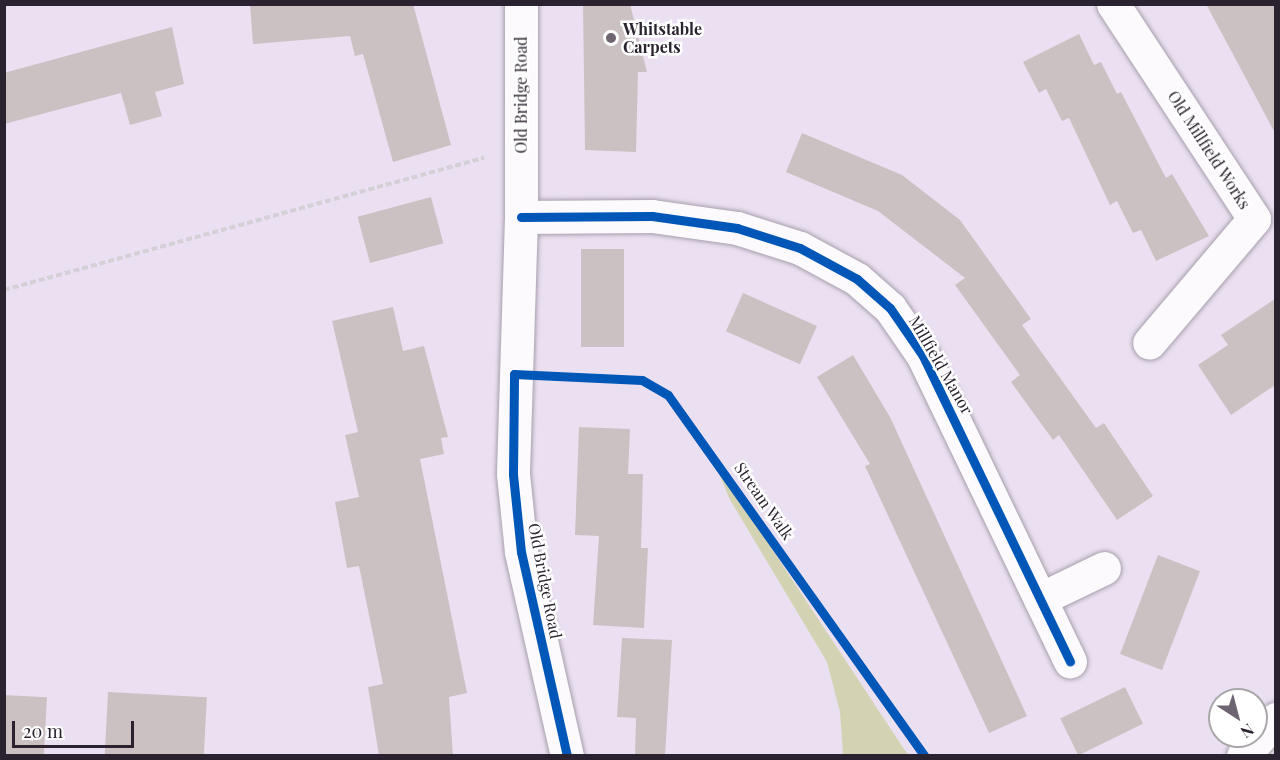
<!DOCTYPE html>
<html>
<head>
<meta charset="utf-8">
<style>
	body { margin:0 }
	#map { position:relative; width:1280px; height:760px; overflow:hidden; background:#ebe0f1; font-family:"Playfair Display",serif }
	div>[style] { position:absolute }
	.green>* { inset:0; background:#d3d3b3 }
	.building>* { inset:0; background:#cbc1c3; transform-origin:0 0 }
	.path>* { height:4px; margin-top:-2px; transform-origin:0; background:repeating-linear-gradient(90deg,#d4d1d6 0 6px,transparent 0 9px) }
	.roads { filter:drop-shadow(0 0 2px #a79fac) drop-shadow(0 0 2px #a79fac) }
	.minor>* { height:33px; margin:-16.5px; padding:0 16.5px; transform-origin:16.5px; border-radius:16.5px; background:#fcfafd }
	.cycleway>* { height:9px; margin:-4.5px; padding:0 4.5px; transform-origin:4.5px; border-radius:4.5px; background:#0057b8 }
	.dots>* { width:16px; height:16px; translate:-50% -50%; box-sizing:border-box; border:3px solid #fff; border-radius:50% }
	span { translate:-50% -50%; white-space:nowrap; text-align:center; line-height:1.15; -webkit-text-stroke:5px #fff; paint-order:stroke }
	.poi-label { font-size:16px; color:#2a222e; font-weight:700 }
	.left { translate:0 -50%; text-align:left }
	.street-label { font-size:16px; color:#2a222e }
	.frame { position:absolute; inset:0; border:6px solid #2a222e; pointer-events:none }
	.north { position:absolute; left:1208px; top:688px; width:60px; height:60px; box-sizing:border-box; background:#fff; border:2px solid #aaa7ab; border-radius:50%; rotate:144deg; font-size:16px; font-weight:700; line-height:24px; text-align:center; color:#2a222e }
	.north::after { content:''; display:block; margin:auto; width:21px; height:27px; background:#6e6472; clip-path:polygon(50% 0,100% 100%,50% 72%,0 100%) }
	.scale { position:absolute; left:12px; top:721px; width:122px; height:27px; box-sizing:border-box; border:3px solid #2a222e; border-top:0; padding-left:8px; font-size:18px; line-height:21px; white-space:nowrap; color:#2a222e; -webkit-text-stroke:4px #fff; paint-order:stroke }
</style>
</head>
<body>
<div id="map">
	<div class="green">
		<div style="clip-path:polygon(715px 463px,904px 749px,909px 755px,843px 755px,840px 712px,827px 662px,729px 498px)"></div>
	</div>
	<div class="building">
		<div style="clip-path:polygon(250px 4px,413px 4px,451px 145px,393px 162px,363px 54px,355px 56px,350px 36px,253px 44px)"></div>
		<div style="clip-path:polygon(583px 4px,630px 4px,647px 72px,638px 72px,636px 152px,585px 150px)"></div>
		<div style="clip-path:polygon(1206px 4px,1275px 4px,1275px 133px,1235px 58px)"></div>
		<div style="clip-path:polygon(172px 27px,184px 84px,155px 92px,162px 116px,130px 125px,121px 93px,4px 124px,4px 73px)"></div>
		<div style="clip-path:polygon(1079px 34px,1094px 65px,1101px 62px,1117px 94px,1121px 92px,1166px 178px,1172px 174px,1209px 236px,1156px 261px,1141px 230px,1133px 233px,1117px 201px,1110px 205px,1069px 118px,1062px 121px,1046px 89px,1039px 93px,1023px 62px)"></div>
		<div style="clip-path:polygon(802px 133px,902px 175px,960px 220px,1031px 319px,1022px 325px,1096px 428px,1104px 423px,1153px 496px,1117px 520px,1059px 435px,1053px 440px,1011px 382px,1020px 375px,955px 285px,965px 278px,878px 211px,786px 172px)"></div>
		<div style="left:431px;top:197px;width:48px;height:76px;rotate:75deg"></div>
		<div style="left:581px;top:249px;width:43px;height:98px"></div>
		<div style="left:743px;top:293px;width:81px;height:42px;rotate:24deg"></div>
		<div style="clip-path:polygon(1275px 299px,1275px 385px,1231px 415px,1198px 365px,1228px 345px,1221px 335px)"></div>
		<div style="clip-path:polygon(393px 307px,403px 351px,424px 346px,448px 437px,441px 438px,444px 454px,420px 459px,467px 693px,449px 697px,453px 756px,379px 756px,368px 687px,383px 684px,359px 566px,347px 568px,335px 502px,359px 497px,345px 435px,358px 432px,332px 321px)"></div>
		<div style="clip-path:polygon(853px 355px,890px 417px,1027px 716px,989px 733px,865px 466px,870px 464px,817px 377px)"></div>
		<div style="clip-path:polygon(579px 427px,630px 429px,628px 474px,643px 474px,641px 548px,648px 548px,644px 628px,593px 625px,599px 536px,575px 535px)"></div>
		<div style="left:1158px;top:555px;width:45px;height:106px;rotate:21deg"></div>
		<div style="clip-path:polygon(622px 638px,672px 640px,665px 756px,635px 756px,636px 718px,617px 717px)"></div>
		<div style="left:1125px;top:687px;width:41px;height:72px;rotate:64deg"></div>
		<div style="left:108px;top:692px;width:99px;height:64px;rotate:3deg"></div>
		<div style="left:4px;top:695px;width:43px;height:61px;rotate:3deg"></div>
	</div>
	<div class="path">
		<div style="left:4px;top:290px;width:498px;rotate:-15.4deg"></div>
	</div>
	<div class="roads">
		<div class="minor">
			<div style="left:521px;top:4px;width:213px;rotate:90deg"></div>
			<div style="left:521px;top:217px;width:257px;rotate:91.8deg"></div>
			<div style="left:513px;top:474px;width:78px;rotate:84.1deg"></div>
			<div style="left:521px;top:552px;width:209px;rotate:77.3deg"></div>
			<div style="left:1113px;top:4px;width:257px;rotate:56.7deg"></div>
			<div style="left:1254px;top:219px;width:162px;rotate:130.3deg"></div>
			<div style="left:521px;top:217px;width:131px;rotate:-0.4deg"></div>
			<div style="left:652px;top:216px;width:86px;rotate:8deg"></div>
			<div style="left:737px;top:228px;width:66px;rotate:17.6deg"></div>
			<div style="left:800px;top:248px;width:65px;rotate:28.5deg"></div>
			<div style="left:857px;top:279px;width:44px;rotate:41.3deg"></div>
			<div style="left:890px;top:308px;width:58px;rotate:55.5deg"></div>
			<div style="left:923px;top:356px;width:339px;rotate:64.3deg"></div>
			<div style="left:1040px;top:599px;width:71px;rotate:-25.8deg"></div>
			<div style="left:1243px;top:756px;width:50px;rotate:-48.3deg"></div>
		</div>
	</div>
	<div class="cycleway">
		<div style="left:521px;top:217px;width:131px;rotate:-0.4deg"></div>
		<div style="left:652px;top:216px;width:86px;rotate:8deg"></div>
		<div style="left:737px;top:228px;width:66px;rotate:17.6deg"></div>
		<div style="left:800px;top:248px;width:65px;rotate:28.5deg"></div>
		<div style="left:857px;top:279px;width:44px;rotate:41.3deg"></div>
		<div style="left:890px;top:308px;width:58px;rotate:55.5deg"></div>
		<div style="left:923px;top:356px;width:339px;rotate:64.3deg"></div>
		<div style="left:567px;top:756px;width:209px;rotate:-102.7deg"></div>
		<div style="left:521px;top:552px;width:78px;rotate:-95.9deg"></div>
		<div style="left:513px;top:474px;width:100px;rotate:-89.4deg"></div>
		<div style="left:514px;top:374px;width:128px;rotate:2.7deg"></div>
		<div style="left:642px;top:380px;width:30px;rotate:30deg"></div>
		<div style="left:668px;top:395px;width:443px;rotate:54.6deg"></div>
	</div>
	<div class="dots">
		<div style="left:611px;top:38px;background:#6e6472"></div>
	</div>
	<div class="poi-label">
		<span class="left" style="left:623px;top:38px">Whitstable<br>Carpets</span>
	</div>
	<div class="street-label">
		<span style="left:521px;top:95px;rotate:-90deg">Old Bridge Road</span>
		<span style="left:1209px;top:150px;rotate:57deg">Old Millfield Works</span>
		<span style="left:941px;top:365px;rotate:60deg">Millfield Manor</span>
		<span style="left:764px;top:501px;rotate:55deg">Stream Walk</span>
		<span style="left:545px;top:581px;rotate:79deg">Old Bridge Road</span>
	</div>
	<div class="frame"></div>
	<div class="north">N</div>
	<div class="scale">20 m</div>
</div>
</body>
</html>
